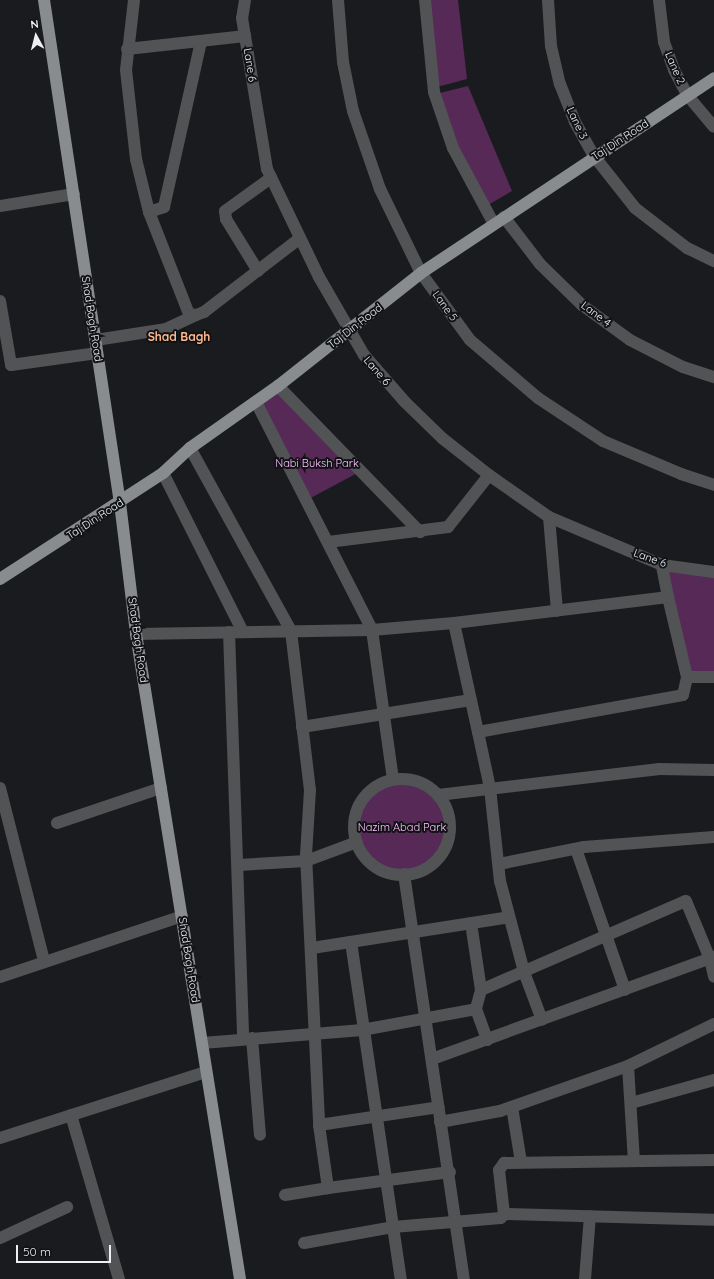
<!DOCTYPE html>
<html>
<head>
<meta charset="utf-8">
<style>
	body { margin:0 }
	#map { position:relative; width:714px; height:1279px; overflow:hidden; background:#1a1b1f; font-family:Quicksand,sans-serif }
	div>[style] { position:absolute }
	.green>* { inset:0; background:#562957 }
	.round { border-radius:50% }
	.minor>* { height:12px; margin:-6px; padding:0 6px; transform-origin:6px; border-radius:6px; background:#515355 }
	.minor>.ring { margin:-6px; padding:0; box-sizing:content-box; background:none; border:12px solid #515355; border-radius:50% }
	.major>* { height:12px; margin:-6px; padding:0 6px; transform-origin:6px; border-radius:6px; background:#888c8f }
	span { translate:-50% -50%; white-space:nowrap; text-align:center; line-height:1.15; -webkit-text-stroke:4px #111216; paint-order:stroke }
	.street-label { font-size:11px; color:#eeeff1 }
	.park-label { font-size:11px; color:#ffc3fe }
	.neighbourhood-label { font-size:12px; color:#fdb88b; font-weight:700 }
	.north { position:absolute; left:16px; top:16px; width:40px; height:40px; -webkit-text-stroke:3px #111216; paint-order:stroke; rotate:353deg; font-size:11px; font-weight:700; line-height:16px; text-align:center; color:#eeeff1 }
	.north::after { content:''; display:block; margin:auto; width:14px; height:18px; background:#eeeff1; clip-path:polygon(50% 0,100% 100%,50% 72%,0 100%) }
	.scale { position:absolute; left:16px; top:1245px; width:95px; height:18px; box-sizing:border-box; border:2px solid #eeeff1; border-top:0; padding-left:5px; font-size:12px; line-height:14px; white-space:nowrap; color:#eeeff1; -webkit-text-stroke:3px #111216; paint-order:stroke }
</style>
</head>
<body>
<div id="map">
	<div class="green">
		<div style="clip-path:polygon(429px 0,458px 0,467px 79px,437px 87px)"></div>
		<div style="clip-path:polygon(468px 86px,512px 191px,488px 205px,456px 145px,440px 93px)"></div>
		<div style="clip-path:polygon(278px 386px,361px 471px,307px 500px,256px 402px)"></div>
		<div style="clip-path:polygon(662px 565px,714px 572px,714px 677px,687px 677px)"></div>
		<div class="round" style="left:354px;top:779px;width:96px;height:96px"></div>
	</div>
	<div class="minor">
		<div style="left:134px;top:0;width:70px;rotate:96.5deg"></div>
		<div style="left:126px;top:70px;width:90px;rotate:83.6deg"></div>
		<div style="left:136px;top:159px;width:55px;rotate:76.2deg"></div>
		<div style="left:149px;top:212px;width:110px;rotate:68.6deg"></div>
		<div style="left:189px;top:314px;width:7px;rotate:8deg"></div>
		<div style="left:196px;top:315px;width:9px;rotate:-21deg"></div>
		<div style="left:204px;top:312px;width:121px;rotate:-37.6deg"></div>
		<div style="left:245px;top:0;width:18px;rotate:99deg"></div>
		<div style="left:242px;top:18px;width:153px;rotate:80.6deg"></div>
		<div style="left:267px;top:169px;width:120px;rotate:64.3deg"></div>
		<div style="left:319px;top:277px;width:90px;rotate:60deg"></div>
		<div style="left:364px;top:355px;width:62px;rotate:48.9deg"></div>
		<div style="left:405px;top:402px;width:52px;rotate:44.2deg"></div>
		<div style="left:442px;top:438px;width:60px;rotate:38.2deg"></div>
		<div style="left:489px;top:475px;width:73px;rotate:35deg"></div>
		<div style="left:549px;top:517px;width:123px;rotate:23deg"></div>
		<div style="left:662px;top:565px;width:52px;rotate:7.7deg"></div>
		<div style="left:338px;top:0;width:62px;rotate:85.4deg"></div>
		<div style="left:343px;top:62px;width:50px;rotate:78.5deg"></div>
		<div style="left:353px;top:111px;width:83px;rotate:70.9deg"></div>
		<div style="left:380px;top:189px;width:93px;rotate:64deg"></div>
		<div style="left:421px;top:273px;width:83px;rotate:53.8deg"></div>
		<div style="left:470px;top:340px;width:89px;rotate:40.5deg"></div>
		<div style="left:538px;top:398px;width:78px;rotate:33.5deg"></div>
		<div style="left:603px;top:441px;width:85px;rotate:22.9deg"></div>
		<div style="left:681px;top:474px;width:35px;rotate:18deg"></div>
		<div style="left:425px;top:0;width:92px;rotate:84.4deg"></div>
		<div style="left:434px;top:92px;width:59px;rotate:71.3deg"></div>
		<div style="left:453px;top:148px;width:86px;rotate:61.7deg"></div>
		<div style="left:548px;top:0;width:46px;rotate:86.3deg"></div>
		<div style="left:551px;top:46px;width:39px;rotate:77deg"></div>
		<div style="left:560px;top:84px;width:41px;rotate:68.5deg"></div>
		<div style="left:575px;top:122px;width:39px;rotate:61deg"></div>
		<div style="left:594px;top:156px;width:66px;rotate:51.7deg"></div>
		<div style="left:635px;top:208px;width:66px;rotate:37.6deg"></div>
		<div style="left:687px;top:248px;width:30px;rotate:26deg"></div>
		<div style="left:659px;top:0;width:42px;rotate:83.2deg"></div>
		<div style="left:664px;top:42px;width:30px;rotate:70deg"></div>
		<div style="left:674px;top:70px;width:30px;rotate:62deg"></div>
		<div style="left:688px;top:96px;width:40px;rotate:50deg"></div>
		<div style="left:127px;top:49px;width:119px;rotate:-6.3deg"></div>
		<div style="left:0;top:206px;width:75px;rotate:-9.2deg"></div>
		<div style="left:149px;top:212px;width:16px;rotate:-18deg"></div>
		<div style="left:164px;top:207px;width:170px;rotate:-77.4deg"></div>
		<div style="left:504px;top:217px;width:59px;rotate:52.5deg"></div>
		<div style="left:540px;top:264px;width:59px;rotate:44.3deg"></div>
		<div style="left:582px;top:305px;width:59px;rotate:36.1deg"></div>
		<div style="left:630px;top:340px;width:59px;rotate:27deg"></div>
		<div style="left:683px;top:367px;width:33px;rotate:18deg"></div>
		<div style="left:258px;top:271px;width:61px;rotate:-121.6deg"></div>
		<div style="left:226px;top:219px;width:8px;rotate:-97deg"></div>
		<div style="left:225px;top:211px;width:57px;rotate:-35.7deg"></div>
		<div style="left:0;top:301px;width:65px;rotate:80.2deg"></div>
		<div style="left:11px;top:365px;width:87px;rotate:-7.9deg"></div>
		<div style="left:96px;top:340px;width:71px;rotate:-8.9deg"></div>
		<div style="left:166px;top:329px;width:33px;rotate:-25deg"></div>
		<div style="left:278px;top:386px;width:204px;rotate:45.8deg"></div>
		<div style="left:256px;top:402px;width:256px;rotate:63deg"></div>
		<div style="left:372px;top:630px;width:151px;rotate:82deg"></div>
		<div style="left:190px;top:448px;width:209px;rotate:61.1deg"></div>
		<div style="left:291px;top:631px;width:160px;rotate:83.2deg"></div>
		<div style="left:310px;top:790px;width:65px;rotate:93.5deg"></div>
		<div style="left:306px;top:855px;width:270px;rotate:87.2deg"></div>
		<div style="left:319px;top:1125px;width:64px;rotate:81.9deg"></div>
		<div style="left:328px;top:1188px;width:123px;rotate:-7.5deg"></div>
		<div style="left:163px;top:473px;width:178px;rotate:63.3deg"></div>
		<div style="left:549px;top:517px;width:94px;rotate:85.1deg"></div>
		<div style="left:328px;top:542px;width:121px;rotate:-7.1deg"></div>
		<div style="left:448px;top:527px;width:66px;rotate:-51.7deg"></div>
		<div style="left:668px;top:597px;width:82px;rotate:76.6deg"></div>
		<div style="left:454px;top:623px;width:112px;rotate:77.6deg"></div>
		<div style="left:478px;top:732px;width:208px;rotate:-10.2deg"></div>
		<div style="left:683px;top:695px;width:18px;rotate:-77deg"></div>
		<div style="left:687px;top:677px;width:27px"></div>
		<div style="left:229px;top:632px;width:407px;rotate:88deg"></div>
		<div style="left:136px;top:634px;width:236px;rotate:-1deg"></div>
		<div style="left:372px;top:630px;width:82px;rotate:-4.9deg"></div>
		<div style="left:454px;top:623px;width:216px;rotate:-6.9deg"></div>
		<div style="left:668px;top:597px;width:33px;rotate:-101deg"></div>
		<div style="left:302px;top:727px;width:171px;rotate:-9.1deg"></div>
		<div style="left:478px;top:732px;width:57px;rotate:77.9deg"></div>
		<div style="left:490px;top:788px;width:94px;rotate:83.9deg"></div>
		<div style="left:500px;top:881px;width:94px;rotate:75.2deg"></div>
		<div style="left:524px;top:972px;width:51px;rotate:69.4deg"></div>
		<div class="ring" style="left:354px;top:779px;width:84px;height:84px"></div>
		<div style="left:0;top:788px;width:179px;rotate:75.7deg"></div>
		<div style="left:438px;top:795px;width:223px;rotate:-6.7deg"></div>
		<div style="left:659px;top:769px;width:55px;rotate:1deg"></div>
		<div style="left:57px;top:823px;width:110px;rotate:-18.6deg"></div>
		<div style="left:576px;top:849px;width:149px;rotate:70.8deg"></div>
		<div style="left:499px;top:864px;width:87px;rotate:-11.3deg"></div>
		<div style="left:584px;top:847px;width:130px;rotate:-4.4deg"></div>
		<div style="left:238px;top:865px;width:68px;rotate:-3.4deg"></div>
		<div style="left:306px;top:861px;width:54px;rotate:-20.4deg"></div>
		<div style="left:404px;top:874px;width:409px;rotate:81.6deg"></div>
		<div style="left:471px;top:923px;width:68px;rotate:81.5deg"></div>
		<div style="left:481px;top:990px;width:20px;rotate:105deg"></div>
		<div style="left:476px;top:1009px;width:33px;rotate:70deg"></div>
		<div style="left:351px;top:942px;width:341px;rotate:81.6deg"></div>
		<div style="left:312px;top:948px;width:199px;rotate:-8.9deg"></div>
		<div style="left:0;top:977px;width:192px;rotate:-18.5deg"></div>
		<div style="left:481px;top:990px;width:223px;rotate:-23.5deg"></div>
		<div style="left:686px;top:901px;width:63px;rotate:67.5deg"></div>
		<div style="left:710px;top:959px;width:18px;rotate:77deg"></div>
		<div style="left:252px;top:1038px;width:97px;rotate:85.3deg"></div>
		<div style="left:202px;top:1043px;width:161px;rotate:-4.6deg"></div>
		<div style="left:362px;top:1030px;width:116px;rotate:-10.4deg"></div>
		<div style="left:432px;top:1059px;width:300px;rotate:-19.9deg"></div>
		<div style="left:628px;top:1066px;width:95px;rotate:86.4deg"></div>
		<div style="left:631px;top:1103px;width:86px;rotate:-15.5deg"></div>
		<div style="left:512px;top:1107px;width:56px;rotate:80.7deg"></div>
		<div style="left:71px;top:1115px;width:171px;rotate:73.7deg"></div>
		<div style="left:440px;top:1122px;width:61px;rotate:-10.4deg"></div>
		<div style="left:500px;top:1111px;width:136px;rotate:-19.4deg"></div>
		<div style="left:628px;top:1066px;width:96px;rotate:-26deg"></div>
		<div style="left:319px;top:1125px;width:121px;rotate:-8.5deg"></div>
		<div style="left:0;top:1138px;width:216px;rotate:-17.8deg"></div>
		<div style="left:285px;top:1195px;width:44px;rotate:-9.2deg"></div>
		<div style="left:504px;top:1214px;width:210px;rotate:1.6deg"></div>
		<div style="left:0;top:1238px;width:74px;rotate:-24.8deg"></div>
		<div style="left:304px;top:1243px;width:90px;rotate:-10.2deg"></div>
		<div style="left:393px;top:1227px;width:108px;rotate:-4.8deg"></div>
		<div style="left:501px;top:1218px;width:5px;rotate:-53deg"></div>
		<div style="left:504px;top:1214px;width:44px;rotate:-96.5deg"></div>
		<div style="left:499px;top:1170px;width:9px;rotate:-54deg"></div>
		<div style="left:504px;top:1163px;width:210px;rotate:-0.8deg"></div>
		<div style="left:585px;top:1279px;width:63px;rotate:-85.5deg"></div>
	</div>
	<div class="major">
		<div style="left:44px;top:0;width:509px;rotate:81.41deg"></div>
		<div style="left:120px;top:503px;width:132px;rotate:83deg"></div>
		<div style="left:136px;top:634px;width:653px;rotate:80.84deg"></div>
		<div style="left:0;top:579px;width:194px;rotate:-33deg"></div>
		<div style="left:163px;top:473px;width:37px;rotate:-43deg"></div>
		<div style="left:190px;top:448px;width:108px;rotate:-35.2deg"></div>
		<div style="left:278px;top:386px;width:182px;rotate:-38.3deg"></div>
		<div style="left:421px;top:273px;width:352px;rotate:-33.6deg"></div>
	</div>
	<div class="street-label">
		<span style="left:250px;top:65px;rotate:81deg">Lane 6</span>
		<span style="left:675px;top:68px;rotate:66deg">Lane 2</span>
		<span style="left:577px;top:123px;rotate:65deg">Lane 3</span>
		<span style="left:620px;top:140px;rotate:-33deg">Taj Din Road</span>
		<span style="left:445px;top:306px;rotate:54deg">Lane 5</span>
		<span style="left:596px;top:314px;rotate:37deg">Lane 4</span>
		<span style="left:92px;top:319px;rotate:81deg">Shad Bagh Road</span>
		<span style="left:355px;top:326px;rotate:-38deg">Taj Din Road</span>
		<span style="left:377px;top:371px;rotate:49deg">Lane 6</span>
		<span style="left:95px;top:519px;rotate:-33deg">Taj Din Road</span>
		<span style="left:650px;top:558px;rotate:20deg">Lane 6</span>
		<span style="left:138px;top:640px;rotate:82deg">Shad Bagh Road</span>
		<span style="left:189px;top:960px;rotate:81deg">Shad Bagh Road</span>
	</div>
	<div class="park-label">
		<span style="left:317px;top:463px">Nabi Buksh Park</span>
		<span style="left:402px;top:827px">Nazim Abad Park</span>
	</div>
	<div class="neighbourhood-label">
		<span style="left:179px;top:337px">Shad Bagh</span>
	</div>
	<div class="north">N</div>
	<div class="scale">50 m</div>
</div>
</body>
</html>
